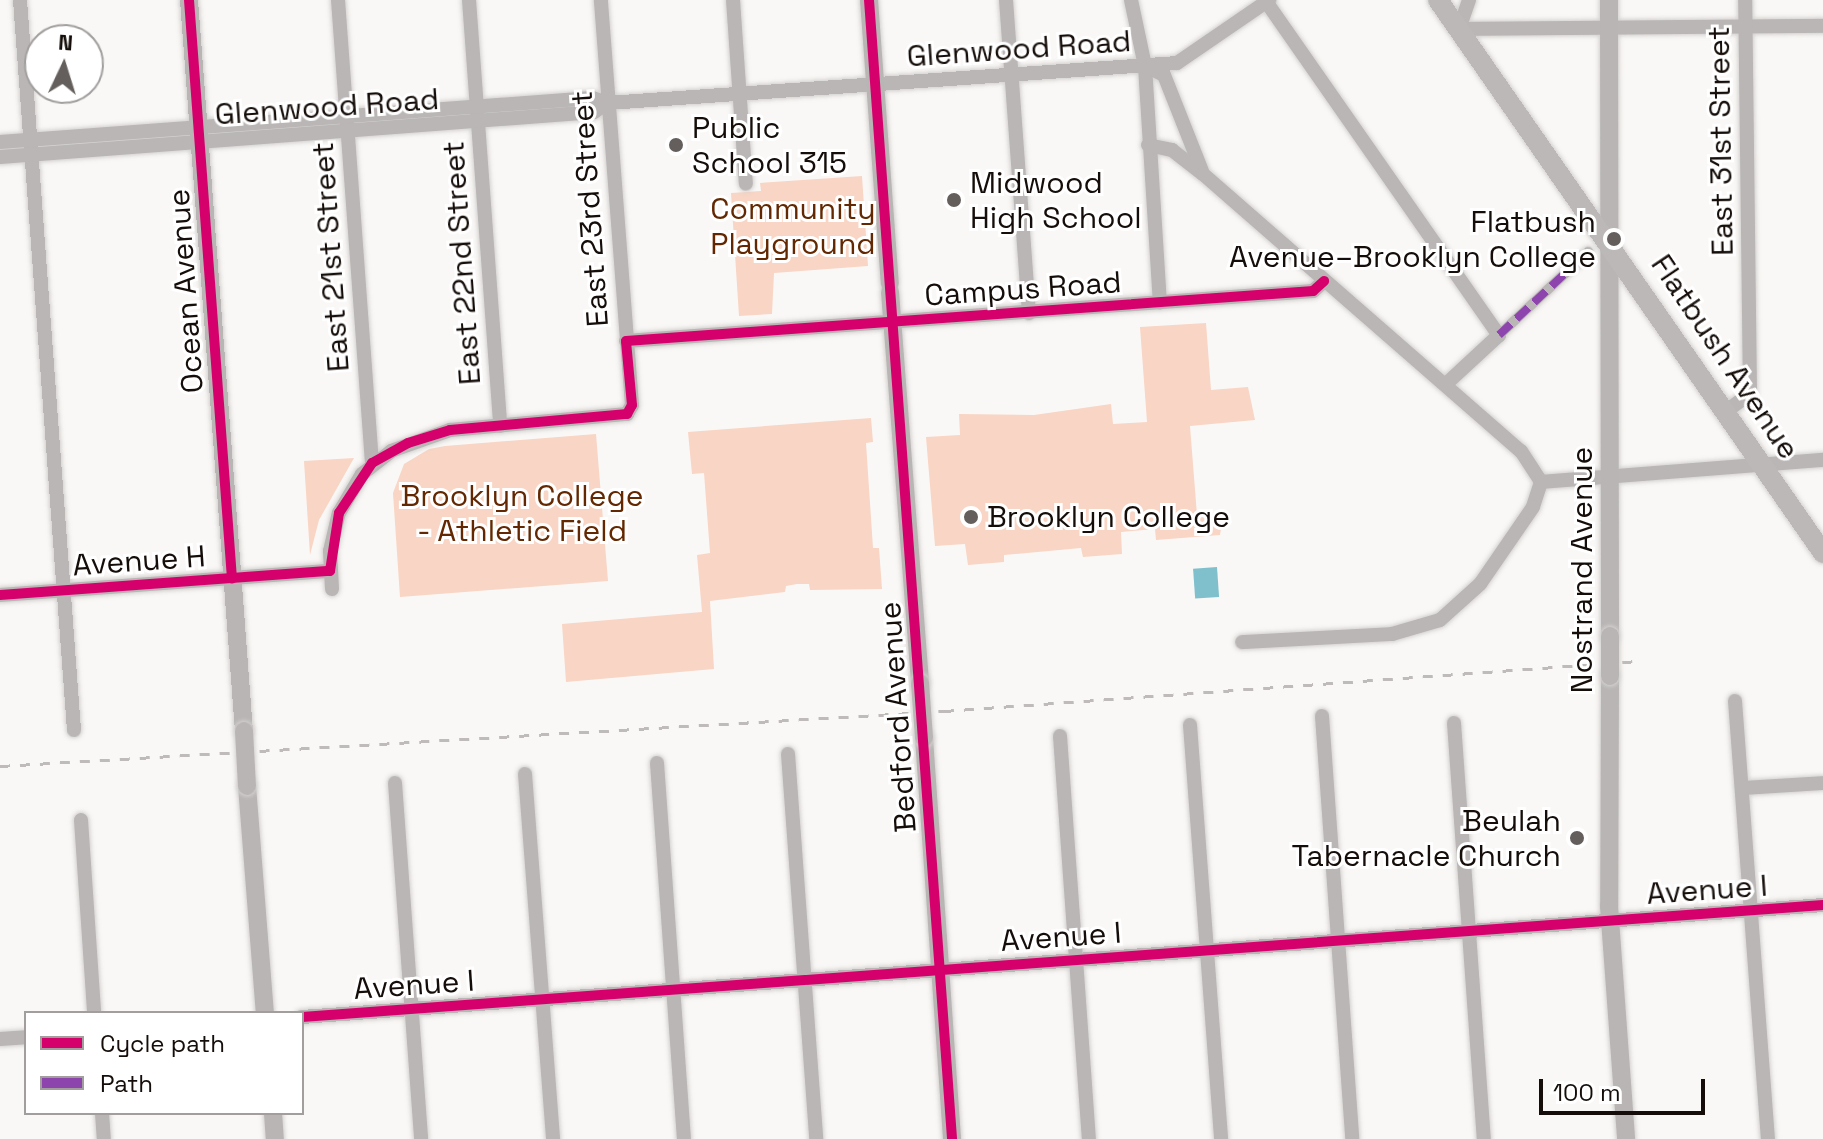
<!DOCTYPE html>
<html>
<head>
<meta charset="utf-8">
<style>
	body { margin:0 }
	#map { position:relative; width:1823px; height:1139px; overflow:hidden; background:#faf8f6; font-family:"Space Grotesk",sans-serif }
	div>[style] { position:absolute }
	.green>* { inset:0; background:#f8d5c4 }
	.water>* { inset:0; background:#80c0cd; transform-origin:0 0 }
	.roads { filter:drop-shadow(0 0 2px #d4d2d1) drop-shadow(0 0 2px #d4d2d1) }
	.pedestrian>* { height:10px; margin:-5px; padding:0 5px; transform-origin:5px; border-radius:5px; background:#b9b6b5 }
	.minor>* { height:14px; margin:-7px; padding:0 7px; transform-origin:7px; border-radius:7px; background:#b9b6b5 }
	.secondary>* { height:18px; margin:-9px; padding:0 9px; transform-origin:9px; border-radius:9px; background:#b9b5b5 }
	.primary>* { height:20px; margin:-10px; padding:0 10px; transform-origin:10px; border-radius:10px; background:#bcb8b7 }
	.rail>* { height:3px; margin-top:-1.5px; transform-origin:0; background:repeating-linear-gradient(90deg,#bebbba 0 10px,transparent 0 20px) }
	.bridges { filter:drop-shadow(0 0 2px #d4d2d1) drop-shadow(0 0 2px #d4d2d1) }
	.secondary-bridge>* { height:18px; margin:-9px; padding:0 9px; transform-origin:9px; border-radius:9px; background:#b9b5b5 }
	.quiet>* { height:8px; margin-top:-4px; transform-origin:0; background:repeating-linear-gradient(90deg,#8e44ad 0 16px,transparent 0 24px) }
	.cycleway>* { height:10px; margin:-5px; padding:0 5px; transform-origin:5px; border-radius:5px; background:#d6006c }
	.dots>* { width:22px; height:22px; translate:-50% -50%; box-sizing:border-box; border:4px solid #fff; border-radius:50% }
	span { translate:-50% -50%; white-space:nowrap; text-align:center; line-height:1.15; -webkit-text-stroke:6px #fff; paint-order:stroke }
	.street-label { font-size:30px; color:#140d09 }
	.poi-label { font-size:30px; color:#140d09 }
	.left { translate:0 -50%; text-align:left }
	.right { translate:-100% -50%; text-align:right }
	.park-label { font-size:30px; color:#632801 }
	.legend { position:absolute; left:24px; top:1011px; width:280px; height:104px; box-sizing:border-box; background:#fff; border:2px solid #a19e9d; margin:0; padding:10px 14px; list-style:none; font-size:24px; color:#140d09 }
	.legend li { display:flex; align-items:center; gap:16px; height:40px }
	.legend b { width:40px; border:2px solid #a19e9d }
	.north { position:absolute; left:24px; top:24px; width:80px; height:80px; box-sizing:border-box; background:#fff; border:2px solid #a19e9d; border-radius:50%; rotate:4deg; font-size:22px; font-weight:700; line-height:32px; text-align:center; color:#140d09 }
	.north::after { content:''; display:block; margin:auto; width:28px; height:36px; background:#645f5c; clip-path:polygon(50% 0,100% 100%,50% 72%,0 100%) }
	.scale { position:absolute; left:1539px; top:1079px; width:166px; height:36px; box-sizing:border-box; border:4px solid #140d09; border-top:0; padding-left:10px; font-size:24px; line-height:28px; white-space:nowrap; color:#140d09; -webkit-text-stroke:6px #fff; paint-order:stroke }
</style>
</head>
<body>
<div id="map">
	<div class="green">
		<div style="clip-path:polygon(862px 176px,868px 266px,774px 273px,772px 314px,739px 316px,731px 193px,761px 191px,760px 183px)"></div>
		<div style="clip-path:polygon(1206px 323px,1211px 390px,1248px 387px,1255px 420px,1190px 426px,1197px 515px,1224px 511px,1220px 535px,1156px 540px,1155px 529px,1121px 532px,1122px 554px,1083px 557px,1081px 548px,1004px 555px,1004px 562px,968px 565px,965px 544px,935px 546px,926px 437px,960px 435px,959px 414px,1034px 415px,1111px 404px,1113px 424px,1147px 422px,1140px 327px)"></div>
		<div style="clip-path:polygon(871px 418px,873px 442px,866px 443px,873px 548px,879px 548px,882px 589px,810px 590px,809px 584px,797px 584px,786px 586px,785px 592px,710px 601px,714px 669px,566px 682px,562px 624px,702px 612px,697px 555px,710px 553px,704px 473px,692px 474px,688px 432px)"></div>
		<div style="clip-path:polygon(596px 434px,608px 581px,400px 597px,393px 493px,404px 464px,429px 449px,445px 446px)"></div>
		<div style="clip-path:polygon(354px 458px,319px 520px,310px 555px,304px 461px)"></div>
	</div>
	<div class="water">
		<div style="left:1217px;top:567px;width:30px;height:24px;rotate:86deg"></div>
	</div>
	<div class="roads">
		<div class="pedestrian">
			<div style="left:1499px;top:335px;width:122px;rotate:-43deg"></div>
		</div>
		<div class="minor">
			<div style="left:20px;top:0;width:732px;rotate:85.77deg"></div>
			<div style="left:338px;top:0;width:464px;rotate:85.8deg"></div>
			<div style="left:469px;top:0;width:427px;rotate:85.8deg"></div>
			<div style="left:733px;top:0;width:184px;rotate:86deg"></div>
			<div style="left:1006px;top:0;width:314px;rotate:85.8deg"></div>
			<div style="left:1131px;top:0;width:67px;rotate:78deg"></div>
			<div style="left:1145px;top:66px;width:237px;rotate:86.4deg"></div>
			<div style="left:1265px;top:0;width:409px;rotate:55.1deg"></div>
			<div style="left:1499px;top:335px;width:72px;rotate:137.2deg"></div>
			<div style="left:1469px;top:0;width:31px;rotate:109deg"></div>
			<div style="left:1459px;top:29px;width:364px;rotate:-0.5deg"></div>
			<div style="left:1146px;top:66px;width:20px;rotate:27deg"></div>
			<div style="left:1164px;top:75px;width:103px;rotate:68.4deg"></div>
			<div style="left:0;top:142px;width:594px;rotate:-4.25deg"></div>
			<div style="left:592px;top:98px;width:17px;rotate:17deg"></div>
			<div style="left:608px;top:103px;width:570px;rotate:-4.02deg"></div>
			<div style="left:1177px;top:63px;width:112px;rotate:-34.4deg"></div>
			<div style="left:1148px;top:145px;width:25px;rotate:12deg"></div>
			<div style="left:1172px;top:150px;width:39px;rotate:38deg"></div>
			<div style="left:1203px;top:174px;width:422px;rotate:41.1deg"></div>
			<div style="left:1521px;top:451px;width:37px;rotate:57deg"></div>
			<div style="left:1541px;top:482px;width:26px;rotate:108deg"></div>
			<div style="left:1533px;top:507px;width:93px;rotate:124.5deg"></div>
			<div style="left:1480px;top:584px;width:54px;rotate:138deg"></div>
			<div style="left:1440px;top:620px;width:50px;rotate:163.7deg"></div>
			<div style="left:1392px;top:634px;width:150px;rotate:176.9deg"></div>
			<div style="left:0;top:157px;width:596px;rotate:-4.33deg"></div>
			<div style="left:594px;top:112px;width:17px;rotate:-33deg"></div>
			<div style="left:626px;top:341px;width:689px;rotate:-4.16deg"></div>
			<div style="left:1313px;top:291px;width:15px;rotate:-42deg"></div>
			<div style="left:1725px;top:412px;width:31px;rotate:-36deg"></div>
			<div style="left:1750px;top:394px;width:394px;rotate:-90.7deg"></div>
			<div style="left:1541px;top:482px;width:283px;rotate:-4.5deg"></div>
			<div style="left:332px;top:589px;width:38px;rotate:-93deg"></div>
			<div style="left:330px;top:551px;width:39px;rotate:-77deg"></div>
			<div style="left:339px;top:513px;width:45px;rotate:-59.5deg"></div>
			<div style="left:362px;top:474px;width:37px;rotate:-38deg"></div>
			<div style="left:391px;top:451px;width:63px;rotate:-19.6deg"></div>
			<div style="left:450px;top:430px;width:178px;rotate:-5.2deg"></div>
			<div style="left:627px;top:414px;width:10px;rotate:-61deg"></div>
			<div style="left:632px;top:405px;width:406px;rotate:-94.4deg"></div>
			<div style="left:0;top:595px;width:331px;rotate:-4.2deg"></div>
			<div style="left:1735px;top:701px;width:439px;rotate:85.7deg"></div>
			<div style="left:1322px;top:716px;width:424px;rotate:85.9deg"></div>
			<div style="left:1454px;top:723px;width:417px;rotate:85.9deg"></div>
			<div style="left:1190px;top:725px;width:415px;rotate:85.7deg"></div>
			<div style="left:1060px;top:736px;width:404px;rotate:85.9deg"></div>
			<div style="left:788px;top:754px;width:386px;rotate:85.8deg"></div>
			<div style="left:657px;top:763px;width:377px;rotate:85.9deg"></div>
			<div style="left:525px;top:774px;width:366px;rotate:85.6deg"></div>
			<div style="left:395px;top:783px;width:357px;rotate:85.8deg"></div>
			<div style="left:1742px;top:788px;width:81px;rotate:-3.5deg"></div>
			<div style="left:81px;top:820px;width:193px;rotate:86.1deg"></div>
			<div style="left:302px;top:1017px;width:1525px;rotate:-4.21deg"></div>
			<div style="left:0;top:1039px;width:26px;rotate:-4deg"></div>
			<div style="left:102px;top:1113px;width:26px;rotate:86deg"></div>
		</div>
		<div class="secondary">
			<div style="left:189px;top:0;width:733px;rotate:85.7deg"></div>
			<div style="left:869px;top:0;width:284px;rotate:85.8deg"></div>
			<div style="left:1609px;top:0;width:636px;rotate:89.91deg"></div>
			<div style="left:890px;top:292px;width:392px;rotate:85.6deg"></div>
			<div style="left:1610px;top:676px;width:230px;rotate:90.2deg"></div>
			<div style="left:1609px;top:906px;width:234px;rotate:85.8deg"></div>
			<div style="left:924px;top:738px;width:402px;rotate:86deg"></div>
			<div style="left:247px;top:786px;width:228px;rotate:85.5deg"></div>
			<div style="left:273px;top:1113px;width:26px;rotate:86deg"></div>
		</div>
		<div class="primary">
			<div style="left:1438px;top:0;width:674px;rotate:55.15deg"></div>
		</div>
	</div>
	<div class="rail">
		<div style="left:0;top:766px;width:946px;rotate:-3.33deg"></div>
		<div style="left:944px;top:711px;width:696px;rotate:-4.12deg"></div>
	</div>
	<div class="bridges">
		<div class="secondary-bridge">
			<div style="left:1610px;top:676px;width:40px;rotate:-90deg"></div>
			<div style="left:920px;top:683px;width:55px;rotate:85.8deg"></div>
			<div style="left:244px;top:731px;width:55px;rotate:86.9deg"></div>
		</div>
	</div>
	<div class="quiet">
		<div style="left:1499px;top:335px;width:122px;rotate:-43deg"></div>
	</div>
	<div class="cycleway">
		<div style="left:189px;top:0;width:580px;rotate:85.75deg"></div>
		<div style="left:869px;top:0;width:1142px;rotate:85.83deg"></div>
		<div style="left:0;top:595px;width:331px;rotate:-4.2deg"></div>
		<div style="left:330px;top:571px;width:59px;rotate:-81.2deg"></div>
		<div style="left:339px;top:513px;width:60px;rotate:-56.6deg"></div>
		<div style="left:372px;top:463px;width:41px;rotate:-29.1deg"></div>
		<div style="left:408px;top:443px;width:44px;rotate:-17.2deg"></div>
		<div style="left:450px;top:430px;width:178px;rotate:-5.2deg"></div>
		<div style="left:627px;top:414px;width:10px;rotate:-61deg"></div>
		<div style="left:632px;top:405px;width:64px;rotate:-95.4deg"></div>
		<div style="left:626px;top:341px;width:689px;rotate:-4.16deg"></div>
		<div style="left:1313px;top:291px;width:15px;rotate:-42deg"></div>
		<div style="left:302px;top:1017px;width:1525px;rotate:-4.21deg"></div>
	</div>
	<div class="dots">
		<div style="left:676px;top:145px;background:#645f5c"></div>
		<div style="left:954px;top:200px;background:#645f5c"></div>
		<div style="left:1614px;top:239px;background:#645f5c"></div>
		<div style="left:971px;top:517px;background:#645f5c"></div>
		<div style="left:1577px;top:838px;background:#645f5c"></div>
	</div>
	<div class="street-label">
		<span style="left:1019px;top:49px;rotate:-4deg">Glenwood Road</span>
		<span style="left:327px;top:107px;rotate:-4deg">Glenwood Road</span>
		<span style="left:1721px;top:141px;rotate:-91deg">East 31st Street</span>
		<span style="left:590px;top:209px;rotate:-94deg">East 23rd Street</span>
		<span style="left:331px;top:257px;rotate:-94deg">East 21st Street</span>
		<span style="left:462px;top:263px;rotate:-94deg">East 22nd Street</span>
		<span style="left:1023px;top:289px;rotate:-4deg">Campus Road</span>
		<span style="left:186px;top:291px;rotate:-94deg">Ocean Avenue</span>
		<span style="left:1725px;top:357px;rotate:56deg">Flatbush Avenue</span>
		<span style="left:139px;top:561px;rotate:-4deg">Avenue H</span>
		<span style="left:1582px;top:570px;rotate:-90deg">Nostrand Avenue</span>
		<span style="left:898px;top:717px;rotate:-94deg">Bedford Avenue</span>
		<span style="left:1707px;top:890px;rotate:-4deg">Avenue I</span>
		<span style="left:1061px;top:937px;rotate:-4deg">Avenue I</span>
		<span style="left:414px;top:985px;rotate:-4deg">Avenue I</span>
	</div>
	<div class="poi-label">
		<span class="left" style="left:692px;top:145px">Public<br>School 315</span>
		<span class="left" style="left:970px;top:200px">Midwood<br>High School</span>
		<span class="right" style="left:1596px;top:239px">Flatbush<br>Avenue–Brooklyn College</span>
		<span class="left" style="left:987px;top:517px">Brooklyn College</span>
		<span class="right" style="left:1561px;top:838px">Beulah<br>Tabernacle Church</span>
	</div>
	<div class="park-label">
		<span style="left:793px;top:226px">Community<br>Playground</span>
		<span style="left:522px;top:513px">Brooklyn College<br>- Athletic Field</span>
	</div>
	<ul class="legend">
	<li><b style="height:10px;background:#d6006c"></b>Cycle path</li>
	<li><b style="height:10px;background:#8e44ad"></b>Path</li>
	</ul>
	<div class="north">N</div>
	<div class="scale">100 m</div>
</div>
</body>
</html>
